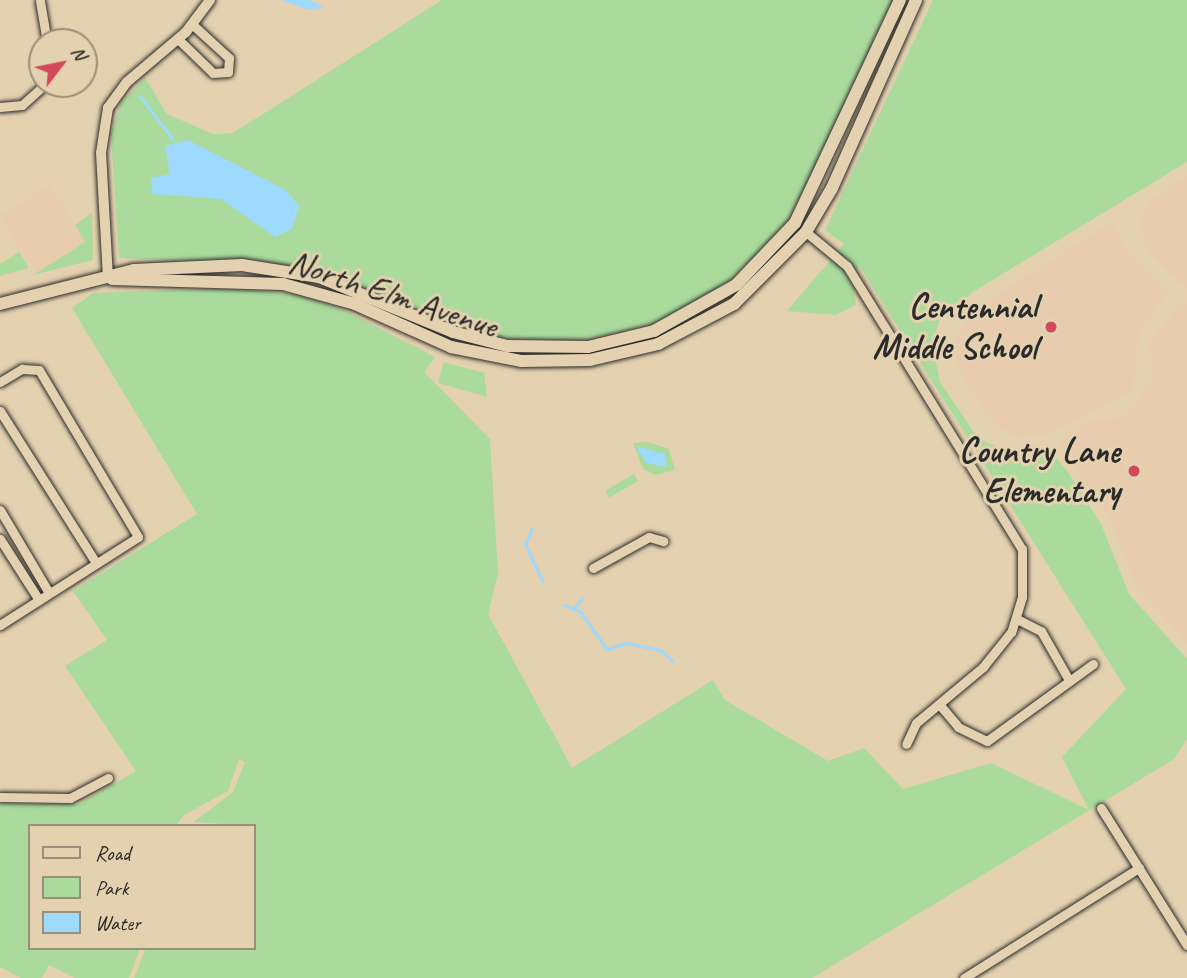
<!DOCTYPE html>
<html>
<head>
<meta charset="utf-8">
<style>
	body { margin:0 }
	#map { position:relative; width:1187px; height:978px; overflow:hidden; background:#e4d1af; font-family:Caveat,sans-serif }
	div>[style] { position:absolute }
	.built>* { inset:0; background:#e9cbae; transform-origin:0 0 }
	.green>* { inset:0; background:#aadb9c; transform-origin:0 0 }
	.water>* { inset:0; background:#9ed9fe }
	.stream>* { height:2.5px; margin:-1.25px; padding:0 1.25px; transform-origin:1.25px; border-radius:1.25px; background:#9ed9fe }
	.roads { filter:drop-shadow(0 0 2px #2b2b2b) drop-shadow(0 0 2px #2b2b2b) }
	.minor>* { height:9px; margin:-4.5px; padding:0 4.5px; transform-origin:4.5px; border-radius:4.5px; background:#e4d1af }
	.tertiary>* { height:10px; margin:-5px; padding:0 5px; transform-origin:5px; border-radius:5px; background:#e4d1af }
	.secondary>* { height:12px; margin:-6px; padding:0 6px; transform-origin:6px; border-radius:6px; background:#e4d1af }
	.dots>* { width:19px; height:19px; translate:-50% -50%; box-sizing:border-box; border:4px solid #e4d1af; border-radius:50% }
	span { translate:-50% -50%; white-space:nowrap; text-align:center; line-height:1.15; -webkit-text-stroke:6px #e4d1af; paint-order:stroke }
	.street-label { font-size:35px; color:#2b2b2b }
	.poi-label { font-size:35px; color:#2b2b2b; font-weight:700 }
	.right { translate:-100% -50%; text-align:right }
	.legend { position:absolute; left:28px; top:824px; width:228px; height:126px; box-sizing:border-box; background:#e4d1af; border:2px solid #9a8f7a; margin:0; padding:9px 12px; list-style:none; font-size:21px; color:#2b2b2b }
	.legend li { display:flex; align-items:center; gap:14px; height:35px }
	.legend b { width:35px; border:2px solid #9a8f7a }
	.north { position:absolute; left:28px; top:28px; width:70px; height:70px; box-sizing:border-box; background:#e4d1af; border:2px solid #9a8f7a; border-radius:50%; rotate:58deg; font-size:19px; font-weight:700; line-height:28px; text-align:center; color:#2b2b2b }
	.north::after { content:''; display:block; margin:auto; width:24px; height:32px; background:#d1495b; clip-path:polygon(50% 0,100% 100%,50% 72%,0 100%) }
</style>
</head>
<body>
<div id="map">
	<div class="built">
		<div style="clip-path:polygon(1187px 176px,1187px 289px,1147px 252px,1139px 222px,1151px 200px)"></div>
		<div style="left:50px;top:185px;width:67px;height:59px;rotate:58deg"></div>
		<div style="clip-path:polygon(1112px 222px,1127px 251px,1168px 292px,1139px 331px,1133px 390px,1051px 433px,1016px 437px,994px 423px,973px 394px,956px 363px,955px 338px,973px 310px)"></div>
		<div style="clip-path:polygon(1181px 304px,1187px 304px,1187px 644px,1138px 590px,1109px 518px,1060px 444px,1087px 421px,1118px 419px,1131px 409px,1152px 379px,1150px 340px)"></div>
	</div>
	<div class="green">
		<div style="clip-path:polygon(442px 0,893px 0,825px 155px,783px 229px,722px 288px,657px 323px,580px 341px,501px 338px,302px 266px,119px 258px,111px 134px,121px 103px,145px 78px,167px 114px,213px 134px,233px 133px)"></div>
		<div style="clip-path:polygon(933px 0,1187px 0,1187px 162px,971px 293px,949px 316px,942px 312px,932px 344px,940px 382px,978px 438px,1015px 455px,1036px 456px,1047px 447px,1068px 472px,1101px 524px,1129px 594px,1187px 659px,1187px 739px,1174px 759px,812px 978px,134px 978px,146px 948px,254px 948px,254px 826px,194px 822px,233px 792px,245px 762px,239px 759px,228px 791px,184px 815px,176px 826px,30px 826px,30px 948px,140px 948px,129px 978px,75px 978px,49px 965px,42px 978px,21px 978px,0 967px,0 804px,79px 804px,136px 771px,65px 666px,107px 640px,73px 591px,197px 514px,72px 308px,93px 293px,231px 288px,299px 295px,346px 311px,435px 357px,424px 372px,490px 439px,498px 573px,488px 614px,572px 768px,713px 680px,725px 700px,828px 761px,864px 748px,903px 789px,991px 763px,1089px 810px,1062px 757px,1126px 689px,860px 267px,852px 277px,856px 305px,836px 315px,787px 311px,844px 244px,825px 230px)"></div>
		<div style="clip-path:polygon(92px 213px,93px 260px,33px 275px,85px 242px,75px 225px)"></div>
		<div style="clip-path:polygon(19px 252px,29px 268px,0 276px,0 264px)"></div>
		<div style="clip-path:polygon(444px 362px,484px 373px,487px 397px,438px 383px)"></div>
		<div style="clip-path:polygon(648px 442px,669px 449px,675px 470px,655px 475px,643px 469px,633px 443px)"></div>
		<div style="left:634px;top:474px;width:8px;height:33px;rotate:60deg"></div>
	</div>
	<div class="water">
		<div style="clip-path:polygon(281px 0,310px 0,324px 7px,309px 10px)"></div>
		<div style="clip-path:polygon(188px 140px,286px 190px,299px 206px,292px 229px,275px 237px,221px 199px,152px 194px,151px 178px,170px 174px,165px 146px)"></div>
		<div style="clip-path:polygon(636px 446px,665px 454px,666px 467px,646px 463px)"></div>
	</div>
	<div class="stream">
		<div style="left:141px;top:97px;width:53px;rotate:52.7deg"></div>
		<div style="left:532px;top:529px;width:17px;rotate:111deg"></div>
		<div style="left:526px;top:545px;width:40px;rotate:65deg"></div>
		<div style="left:564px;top:605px;width:18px;rotate:22deg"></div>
		<div style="left:581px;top:612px;width:45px;rotate:54.9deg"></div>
		<div style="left:607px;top:649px;width:21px;rotate:-17deg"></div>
		<div style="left:627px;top:643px;width:35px;rotate:12deg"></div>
		<div style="left:661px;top:650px;width:16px;rotate:43deg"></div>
		<div style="left:574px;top:608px;width:13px;rotate:-51deg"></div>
	</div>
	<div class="roads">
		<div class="minor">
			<div style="left:40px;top:1px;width:42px;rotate:80.3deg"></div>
			<div style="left:179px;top:40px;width:47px;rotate:44.1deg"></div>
			<div style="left:213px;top:73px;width:15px;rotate:-4deg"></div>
			<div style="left:228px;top:72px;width:14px;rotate:-86deg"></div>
			<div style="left:229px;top:58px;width:49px;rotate:-137.5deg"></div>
			<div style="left:0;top:107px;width:22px;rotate:-5deg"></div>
			<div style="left:22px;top:105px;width:31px;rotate:-42deg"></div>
			<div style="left:806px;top:232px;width:53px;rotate:39.7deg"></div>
			<div style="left:847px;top:266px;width:333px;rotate:58.3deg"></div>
			<div style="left:1022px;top:549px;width:48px;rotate:90deg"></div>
			<div style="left:1022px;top:597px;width:37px;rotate:107deg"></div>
			<div style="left:1011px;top:632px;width:45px;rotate:128.7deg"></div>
			<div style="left:983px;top:667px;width:87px;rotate:140.1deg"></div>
			<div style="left:916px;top:723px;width:23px;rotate:115deg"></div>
			<div style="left:0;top:382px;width:26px;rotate:-31deg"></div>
			<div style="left:22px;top:369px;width:17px;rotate:3deg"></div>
			<div style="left:39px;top:370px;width:194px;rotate:59.3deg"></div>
			<div style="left:138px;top:537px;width:164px;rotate:147.5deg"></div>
			<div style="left:0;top:411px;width:180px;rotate:57.7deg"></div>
			<div style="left:0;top:510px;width:96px;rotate:59.4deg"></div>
			<div style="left:0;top:539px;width:72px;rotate:57.4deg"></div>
			<div style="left:593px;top:568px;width:64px;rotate:-29deg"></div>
			<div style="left:649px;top:537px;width:15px;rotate:16deg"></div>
			<div style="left:1017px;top:619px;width:27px;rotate:27deg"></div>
			<div style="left:1041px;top:631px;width:56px;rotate:60.3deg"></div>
			<div style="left:939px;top:704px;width:30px;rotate:50deg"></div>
			<div style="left:958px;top:727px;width:32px;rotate:26deg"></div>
			<div style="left:987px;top:741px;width:131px;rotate:-36deg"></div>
			<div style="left:0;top:797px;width:70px;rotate:0.8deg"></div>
			<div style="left:70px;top:798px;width:43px;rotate:-27.8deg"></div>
			<div style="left:1101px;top:808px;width:162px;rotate:57.9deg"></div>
			<div style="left:964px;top:978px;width:207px;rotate:-32.2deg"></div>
		</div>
		<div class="tertiary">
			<div style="left:108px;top:278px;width:125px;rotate:-93.2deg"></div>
			<div style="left:101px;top:153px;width:46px;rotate:-81.2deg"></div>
			<div style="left:108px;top:108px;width:32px;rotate:-54deg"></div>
			<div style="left:127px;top:82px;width:77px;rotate:-40.3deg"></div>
			<div style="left:186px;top:32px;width:40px;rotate:-53deg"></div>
		</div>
		<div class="secondary">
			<div style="left:112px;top:279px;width:171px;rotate:1.7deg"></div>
			<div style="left:283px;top:284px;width:75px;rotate:15.5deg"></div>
			<div style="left:355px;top:304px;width:105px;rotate:24.1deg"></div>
			<div style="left:451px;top:347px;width:71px;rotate:11.3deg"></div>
			<div style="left:521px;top:361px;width:69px;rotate:-0.8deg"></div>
			<div style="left:590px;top:360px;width:70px;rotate:-13.2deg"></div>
			<div style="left:658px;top:344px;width:86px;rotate:-27.8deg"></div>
			<div style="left:734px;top:304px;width:102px;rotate:-45deg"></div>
			<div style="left:806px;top:232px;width:51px;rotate:-59.4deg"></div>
			<div style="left:832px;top:188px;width:206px;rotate:-65.9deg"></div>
			<div style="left:0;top:304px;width:138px;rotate:-14.2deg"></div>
			<div style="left:134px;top:270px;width:108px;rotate:-2.7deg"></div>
			<div style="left:242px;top:265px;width:78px;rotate:8.9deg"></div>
			<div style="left:319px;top:277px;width:145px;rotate:22.3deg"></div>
			<div style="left:453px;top:332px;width:56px;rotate:14.5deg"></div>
			<div style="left:507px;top:346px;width:81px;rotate:0.7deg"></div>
			<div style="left:588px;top:347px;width:68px;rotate:-13.6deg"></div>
			<div style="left:654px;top:331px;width:94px;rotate:-29.3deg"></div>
			<div style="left:736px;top:285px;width:86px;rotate:-46.4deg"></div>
			<div style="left:795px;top:223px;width:246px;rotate:-64.8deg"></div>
		</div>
	</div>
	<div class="dots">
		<div style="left:1051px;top:327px;background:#d1495b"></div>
		<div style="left:1134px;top:471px;background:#d1495b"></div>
	</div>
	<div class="street-label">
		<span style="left:393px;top:294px;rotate:18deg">North Elm Avenue</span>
	</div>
	<div class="poi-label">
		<span class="right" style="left:1037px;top:327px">Centennial<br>Middle School</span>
		<span class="right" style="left:1120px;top:471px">Country Lane<br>Elementary</span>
	</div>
	<ul class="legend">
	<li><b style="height:9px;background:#e4d1af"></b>Road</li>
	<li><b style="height:19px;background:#aadb9c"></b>Park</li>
	<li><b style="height:19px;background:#9ed9fe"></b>Water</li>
	</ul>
	<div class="north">N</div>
</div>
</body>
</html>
